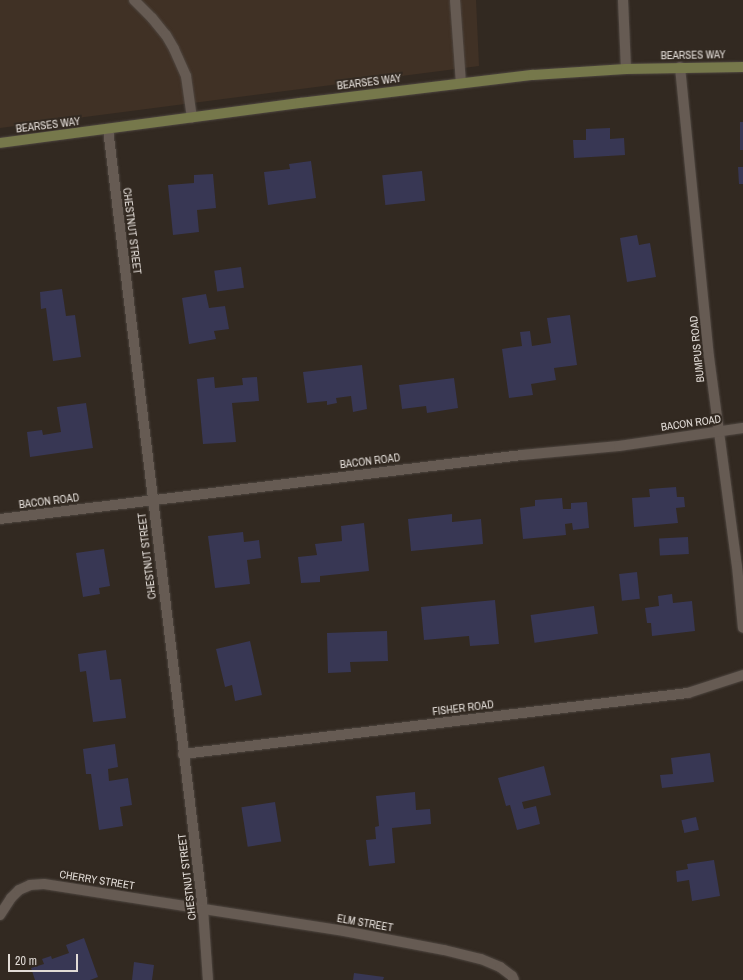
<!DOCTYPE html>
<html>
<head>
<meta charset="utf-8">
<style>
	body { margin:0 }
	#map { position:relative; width:743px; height:980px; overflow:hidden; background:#322921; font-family:"Archivo Narrow",sans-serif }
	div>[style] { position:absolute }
	.built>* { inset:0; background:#403125 }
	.building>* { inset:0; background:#383754; transform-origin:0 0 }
	.roads { filter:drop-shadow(0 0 1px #4e4640) drop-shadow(0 0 1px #4e4640) }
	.service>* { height:10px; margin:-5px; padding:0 5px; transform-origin:5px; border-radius:5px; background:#665b53 }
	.minor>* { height:10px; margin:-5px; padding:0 5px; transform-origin:5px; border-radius:5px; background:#665b53 }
	.tertiary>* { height:10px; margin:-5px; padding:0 5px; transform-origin:5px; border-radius:5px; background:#665b53 }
	.secondary>* { height:10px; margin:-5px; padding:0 5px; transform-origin:5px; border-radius:5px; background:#76784b }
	span { translate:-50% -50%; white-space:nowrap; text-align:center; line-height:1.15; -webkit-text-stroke:4px #322921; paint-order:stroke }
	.street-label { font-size:11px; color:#e1dbd6 }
	.scale { position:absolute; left:8px; top:954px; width:70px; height:18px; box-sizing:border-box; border:2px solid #e1dbd6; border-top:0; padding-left:5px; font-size:12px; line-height:14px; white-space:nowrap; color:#e1dbd6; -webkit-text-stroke:3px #322921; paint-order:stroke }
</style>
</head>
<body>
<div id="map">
	<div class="built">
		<div style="clip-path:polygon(0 0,476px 0,479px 66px,0 128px)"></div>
	</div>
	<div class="building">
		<div style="left:743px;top:122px;width:28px;height:3px;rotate:90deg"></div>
		<div style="clip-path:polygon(610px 128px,610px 139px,624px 138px,625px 155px,574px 158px,573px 140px,586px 140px,586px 129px)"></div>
		<div style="clip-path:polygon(311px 161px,316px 198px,268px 205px,264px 172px,290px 169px,289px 164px)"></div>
		<div style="clip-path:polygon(738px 167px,743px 167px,743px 184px,739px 184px)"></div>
		<div style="left:422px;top:171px;width:30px;height:40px;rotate:84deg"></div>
		<div style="clip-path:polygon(213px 174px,216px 208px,197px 210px,199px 232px,173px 235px,168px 185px,194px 183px,194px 175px)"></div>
		<div style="clip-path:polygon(637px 235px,639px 245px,650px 243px,656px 277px,627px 282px,620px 238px)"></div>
		<div style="left:241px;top:267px;width:21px;height:27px;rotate:82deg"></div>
		<div style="clip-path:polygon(62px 289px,66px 316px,75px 315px,81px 357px,53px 361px,46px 308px,41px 309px,40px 292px)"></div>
		<div style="clip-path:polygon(206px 294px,209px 308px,225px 306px,229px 329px,214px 331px,216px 339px,189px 344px,182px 298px)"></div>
		<div style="clip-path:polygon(570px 315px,577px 365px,554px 368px,556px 380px,531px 384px,533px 395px,509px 398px,502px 349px,522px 346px,520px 332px,530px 331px,532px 346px,551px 343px,547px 318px)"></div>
		<div style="clip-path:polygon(362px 365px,367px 409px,353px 412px,351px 396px,336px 398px,337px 403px,327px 405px,327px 401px,307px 403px,303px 372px)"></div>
		<div style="clip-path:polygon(214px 377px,215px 388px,243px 385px,242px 378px,257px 377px,259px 401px,232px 403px,236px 442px,203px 444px,197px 379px)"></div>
		<div style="clip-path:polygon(454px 378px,458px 408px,427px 413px,426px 406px,402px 409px,399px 385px)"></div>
		<div style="clip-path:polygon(86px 403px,93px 448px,30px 457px,27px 432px,42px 430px,43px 435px,61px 432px,57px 407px)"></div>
		<div style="clip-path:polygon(676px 487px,677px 497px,684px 497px,685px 507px,676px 508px,678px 523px,634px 527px,632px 498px,650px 497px,649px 489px)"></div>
		<div style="clip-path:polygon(562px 498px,563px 509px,571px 509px,571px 503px,587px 502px,589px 528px,573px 530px,572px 523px,565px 524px,566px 535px,523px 539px,520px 508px,535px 506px,535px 500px)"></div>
		<div style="clip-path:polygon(452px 514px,452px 522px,481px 519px,483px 544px,411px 551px,408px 519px)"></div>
		<div style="clip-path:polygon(364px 523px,369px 571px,320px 576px,320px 582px,301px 583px,298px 557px,317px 555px,315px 544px,342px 541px,341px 526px)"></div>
		<div style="clip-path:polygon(243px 532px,244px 542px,259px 540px,261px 558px,247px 560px,250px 584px,215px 588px,208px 536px)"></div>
		<div style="left:688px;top:537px;width:17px;height:29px;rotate:87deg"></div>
		<div style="clip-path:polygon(104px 549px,110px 586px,99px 588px,100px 594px,83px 597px,76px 553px)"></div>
		<div style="left:637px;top:572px;width:27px;height:18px;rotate:84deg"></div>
		<div style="clip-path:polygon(672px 594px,673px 603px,692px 601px,695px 631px,652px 636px,651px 623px,647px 623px,645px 608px,659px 606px,658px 596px)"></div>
		<div style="clip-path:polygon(495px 600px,499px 644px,470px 646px,469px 636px,424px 640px,421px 607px)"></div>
		<div style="left:594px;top:606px;width:28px;height:64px;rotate:82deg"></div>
		<div style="clip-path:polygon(387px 631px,388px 661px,350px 662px,351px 672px,328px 673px,327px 633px)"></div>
		<div style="clip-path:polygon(250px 641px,262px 695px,235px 701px,232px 685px,225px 687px,216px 649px)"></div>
		<div style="clip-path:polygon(106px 650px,110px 680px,121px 679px,126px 718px,93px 722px,86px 671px,80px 672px,78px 654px)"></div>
		<div style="clip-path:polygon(115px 744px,118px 767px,108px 769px,109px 781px,128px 778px,132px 805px,120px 807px,123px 826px,99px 830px,91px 774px,86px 774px,83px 749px)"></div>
		<div style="clip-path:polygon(710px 753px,714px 782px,662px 788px,660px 775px,673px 774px,671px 758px)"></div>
		<div style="clip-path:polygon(544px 766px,551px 795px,522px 802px,524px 809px,536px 806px,540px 824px,517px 830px,510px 805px,506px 806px,498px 778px)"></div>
		<div style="clip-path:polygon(415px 792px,416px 810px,430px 809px,431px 824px,392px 828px,395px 863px,369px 866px,366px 840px,376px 839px,375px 827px,379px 826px,376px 796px)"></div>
		<div style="left:275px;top:802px;width:40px;height:34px;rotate:81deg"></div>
		<div style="left:696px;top:817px;width:13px;height:15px;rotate:77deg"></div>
		<div style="clip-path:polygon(714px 860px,720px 896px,692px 901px,689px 880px,677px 882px,676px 871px,688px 869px,687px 864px)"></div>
		<div style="clip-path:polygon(84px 938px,98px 977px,90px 980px,35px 980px,31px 968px,44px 964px,42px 959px,51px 956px,52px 959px,69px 953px,66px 945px)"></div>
		<div style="clip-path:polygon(134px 962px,154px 965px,152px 980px,132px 980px)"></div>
		<div style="clip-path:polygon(354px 973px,384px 977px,383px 980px,353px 980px)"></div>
	</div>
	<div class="roads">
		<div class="service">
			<div style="left:134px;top:0;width:25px;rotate:45deg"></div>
			<div style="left:152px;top:18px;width:22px;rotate:51deg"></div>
			<div style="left:166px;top:35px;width:16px;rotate:60deg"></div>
			<div style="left:174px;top:49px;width:30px;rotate:66deg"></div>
			<div style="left:186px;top:76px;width:42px;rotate:81.9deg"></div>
			<div style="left:455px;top:0;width:83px;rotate:85.9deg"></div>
		</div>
		<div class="minor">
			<div style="left:623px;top:0;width:69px;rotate:87.5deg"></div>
			<div style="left:680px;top:67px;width:291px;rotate:84.3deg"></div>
			<div style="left:709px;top:357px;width:211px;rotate:82.4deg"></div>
			<div style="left:737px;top:566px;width:62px;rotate:84.5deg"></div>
			<div style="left:0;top:519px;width:526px;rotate:-6.99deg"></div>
			<div style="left:522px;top:455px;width:97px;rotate:-5.3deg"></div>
			<div style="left:619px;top:446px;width:125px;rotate:-8.3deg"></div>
			<div style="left:183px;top:754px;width:509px;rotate:-6.89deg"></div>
			<div style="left:688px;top:693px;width:58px;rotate:-18.1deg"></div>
			<div style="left:0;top:915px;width:20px;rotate:-57deg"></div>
			<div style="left:11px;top:898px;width:11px;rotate:-45deg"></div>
			<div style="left:19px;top:890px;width:12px;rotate:-24deg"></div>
			<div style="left:30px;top:885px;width:14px;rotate:-4deg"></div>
			<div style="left:44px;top:884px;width:304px;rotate:8.9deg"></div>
			<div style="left:344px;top:931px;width:102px;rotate:10.8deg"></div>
			<div style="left:444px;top:950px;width:38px;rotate:14deg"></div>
			<div style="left:481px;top:959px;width:21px;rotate:23deg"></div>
			<div style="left:500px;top:967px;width:15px;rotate:37deg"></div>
			<div style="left:512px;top:976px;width:4px;rotate:63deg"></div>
		</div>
		<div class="tertiary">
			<div style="left:108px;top:129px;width:786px;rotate:83.06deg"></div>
			<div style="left:203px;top:909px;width:71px;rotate:86deg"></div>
		</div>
		<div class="secondary">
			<div style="left:0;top:143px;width:303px;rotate:-7.6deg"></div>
			<div style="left:300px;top:103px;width:235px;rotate:-6.9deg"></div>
			<div style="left:533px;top:75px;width:93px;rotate:-3.7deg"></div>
			<div style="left:626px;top:69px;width:117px;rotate:-1deg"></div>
		</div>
	</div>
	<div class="street-label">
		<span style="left:693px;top:55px;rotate:-1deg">BEARSES WAY</span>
		<span style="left:369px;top:82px;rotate:-7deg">BEARSES WAY</span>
		<span style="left:48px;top:125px;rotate:-7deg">BEARSES WAY</span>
		<span style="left:132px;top:231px;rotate:83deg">CHESTNUT STREET</span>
		<span style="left:697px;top:349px;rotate:-96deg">BUMPUS ROAD</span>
		<span style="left:691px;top:423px;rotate:-8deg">BACON ROAD</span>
		<span style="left:370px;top:461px;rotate:-7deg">BACON ROAD</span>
		<span style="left:49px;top:501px;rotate:-7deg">BACON ROAD</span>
		<span style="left:147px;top:556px;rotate:-97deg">CHESTNUT STREET</span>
		<span style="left:463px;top:708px;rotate:-7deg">FISHER ROAD</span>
		<span style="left:187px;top:877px;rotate:-97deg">CHESTNUT STREET</span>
		<span style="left:97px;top:880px;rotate:9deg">CHERRY STREET</span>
		<span style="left:365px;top:923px;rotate:10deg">ELM STREET</span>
	</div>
	<div class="scale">20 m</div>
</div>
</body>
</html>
